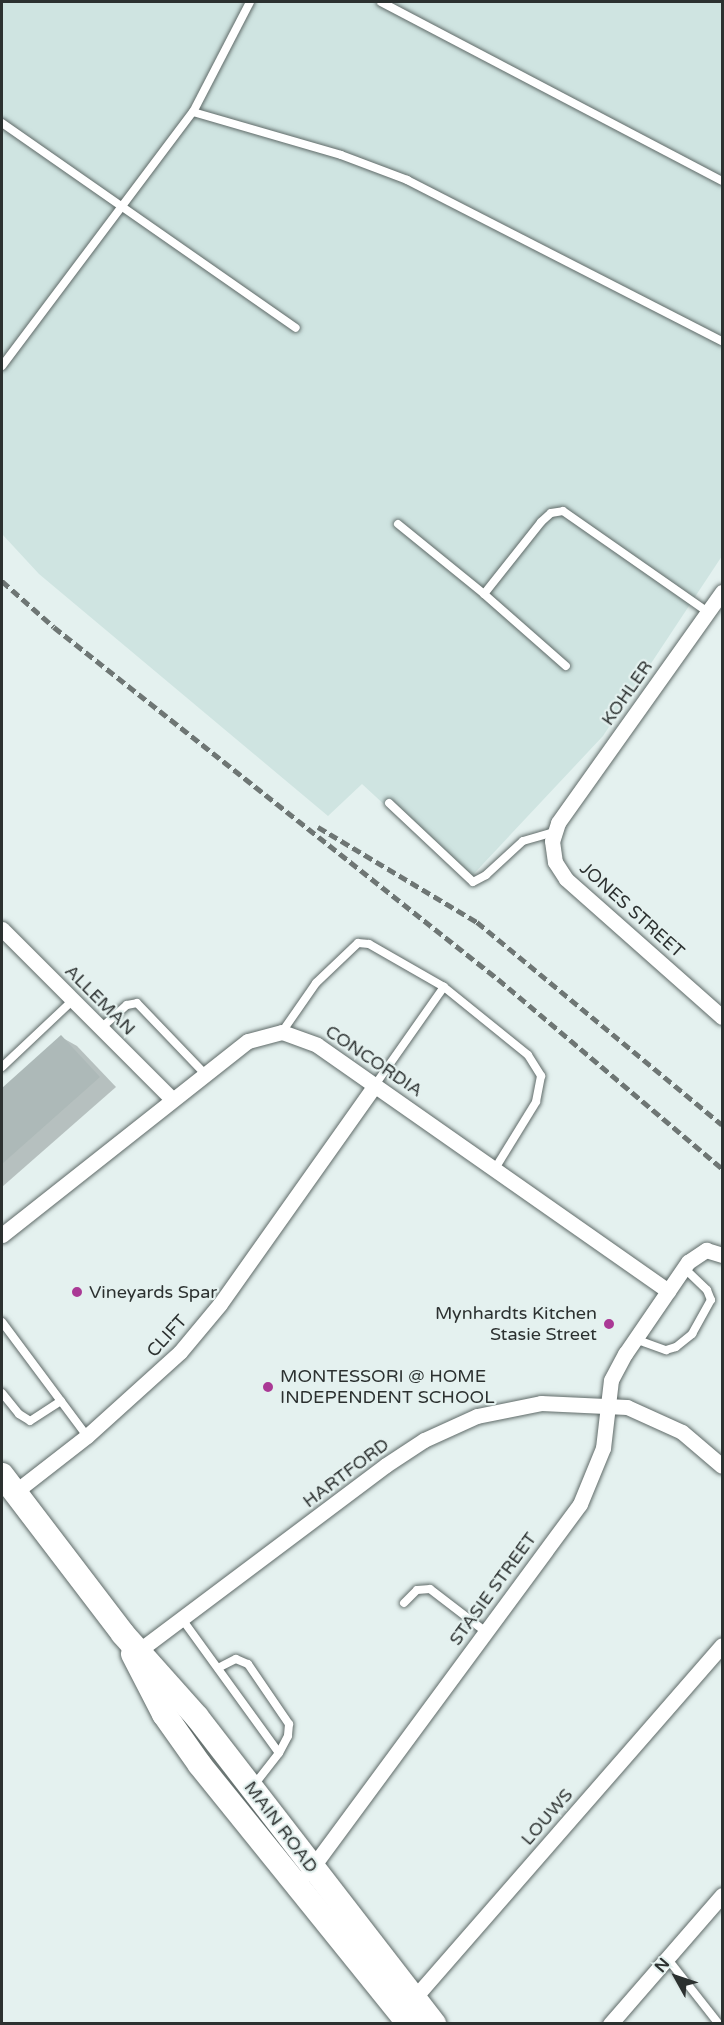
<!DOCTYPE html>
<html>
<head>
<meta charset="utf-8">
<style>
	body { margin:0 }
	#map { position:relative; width:724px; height:2025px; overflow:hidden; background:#e4f1ef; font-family:"Varela Round",sans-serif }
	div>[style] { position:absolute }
	.built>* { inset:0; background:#cfe4e1 }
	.shadow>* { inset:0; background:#0003 }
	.building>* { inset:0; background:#adb9b8 }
	.roads { filter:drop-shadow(0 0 2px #5f6a68) drop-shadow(0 0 2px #5f6a68) }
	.lane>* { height:8px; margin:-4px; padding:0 4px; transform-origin:4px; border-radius:4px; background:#fff }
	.street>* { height:15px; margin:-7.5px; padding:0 7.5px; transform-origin:7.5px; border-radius:7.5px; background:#fff }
	.primary>* { height:24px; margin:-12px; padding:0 12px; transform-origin:12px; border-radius:12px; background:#fff }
	.rail>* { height:4.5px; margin-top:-2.25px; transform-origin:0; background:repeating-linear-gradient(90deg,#6e7674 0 9px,transparent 0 13.5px) }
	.dots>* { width:16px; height:16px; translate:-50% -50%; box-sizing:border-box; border:3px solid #e4f1ef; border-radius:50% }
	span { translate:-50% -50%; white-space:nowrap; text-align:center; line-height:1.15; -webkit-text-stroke:4.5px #e4f1ef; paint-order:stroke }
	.street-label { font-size:18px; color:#2c3130 }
	.poi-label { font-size:18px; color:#2c3130 }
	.left { translate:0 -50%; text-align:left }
	.right { translate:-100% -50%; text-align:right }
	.frame { position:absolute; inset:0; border:3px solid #2c3130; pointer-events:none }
	.north { position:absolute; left:646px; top:1947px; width:60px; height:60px; -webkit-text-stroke:4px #e4f1ef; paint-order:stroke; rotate:310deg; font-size:16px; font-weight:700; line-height:24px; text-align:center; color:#2c3130 }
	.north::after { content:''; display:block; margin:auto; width:21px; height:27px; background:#2c3130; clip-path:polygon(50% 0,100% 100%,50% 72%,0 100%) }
</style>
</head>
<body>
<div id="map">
	<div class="built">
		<div style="clip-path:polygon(2px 2px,722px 2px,722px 556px,603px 736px,467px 881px,362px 784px,328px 816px,39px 574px,2px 534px)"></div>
	</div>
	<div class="shadow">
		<div style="clip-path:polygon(61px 1037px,77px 1046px,116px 1087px,2px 1187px,2px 1090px)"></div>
	</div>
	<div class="building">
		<div style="clip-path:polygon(61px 1035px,100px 1077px,2px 1164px,2px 1088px)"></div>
	</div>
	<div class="roads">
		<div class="lane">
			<div style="left:381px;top:2px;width:385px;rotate:27.7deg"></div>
			<div style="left:193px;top:112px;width:154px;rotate:16.2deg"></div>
			<div style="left:341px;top:155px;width:71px;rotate:20.7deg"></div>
			<div style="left:407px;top:180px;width:354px;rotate:27.1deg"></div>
			<div style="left:2px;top:123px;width:358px;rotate:34.9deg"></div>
			<div style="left:2px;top:366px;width:318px;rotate:-53.1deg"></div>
			<div style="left:193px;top:112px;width:124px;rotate:-62.6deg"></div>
			<div style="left:398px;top:524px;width:111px;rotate:39.1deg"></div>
			<div style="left:484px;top:594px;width:92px;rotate:-51.6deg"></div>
			<div style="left:541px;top:522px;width:13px;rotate:-42deg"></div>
			<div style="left:551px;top:513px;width:12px;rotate:-9deg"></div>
			<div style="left:563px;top:511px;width:177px;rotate:34.9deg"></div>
			<div style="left:484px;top:594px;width:109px;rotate:41.3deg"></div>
			<div style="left:389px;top:803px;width:115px;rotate:43.2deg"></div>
			<div style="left:473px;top:882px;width:15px;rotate:-28deg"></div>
			<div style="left:486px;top:875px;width:50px;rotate:-42.6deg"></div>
			<div style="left:523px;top:841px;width:32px;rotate:-16deg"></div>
			<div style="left:100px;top:1029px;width:36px;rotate:-42deg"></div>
			<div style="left:127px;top:1005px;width:10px;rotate:-11deg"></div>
			<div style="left:137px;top:1003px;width:98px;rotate:46.2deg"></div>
			<div style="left:282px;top:1032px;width:60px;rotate:-55.2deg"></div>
			<div style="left:316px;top:983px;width:58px;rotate:-43.6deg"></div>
			<div style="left:358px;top:943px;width:11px;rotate:5deg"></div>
			<div style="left:369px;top:944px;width:86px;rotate:29.8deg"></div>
			<div style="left:444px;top:987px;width:108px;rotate:39deg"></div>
			<div style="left:528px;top:1055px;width:25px;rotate:58deg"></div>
			<div style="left:541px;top:1076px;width:26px;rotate:101deg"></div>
			<div style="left:536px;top:1102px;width:76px;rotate:121.6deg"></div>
			<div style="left:2px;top:1067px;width:96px;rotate:-43.3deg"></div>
			<div style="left:375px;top:1085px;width:120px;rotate:-54.9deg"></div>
			<div style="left:2px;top:1322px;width:142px;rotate:53.3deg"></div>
			<div style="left:635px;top:1339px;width:33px;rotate:20deg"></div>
			<div style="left:666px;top:1350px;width:10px;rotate:-17deg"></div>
			<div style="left:676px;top:1347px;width:21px;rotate:-39deg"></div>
			<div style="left:692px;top:1334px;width:39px;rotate:-61deg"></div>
			<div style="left:711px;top:1300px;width:11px;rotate:-112deg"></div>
			<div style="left:707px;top:1290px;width:32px;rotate:-136deg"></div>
			<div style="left:2px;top:1393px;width:27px;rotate:51deg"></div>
			<div style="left:19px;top:1414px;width:13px;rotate:32deg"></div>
			<div style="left:30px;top:1421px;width:37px;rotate:-33deg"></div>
			<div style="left:404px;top:1603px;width:18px;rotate:-45deg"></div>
			<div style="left:417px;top:1590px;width:13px;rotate:-4deg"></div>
			<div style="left:430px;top:1589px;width:71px;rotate:37.5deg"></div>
			<div style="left:182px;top:1619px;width:165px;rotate:54.1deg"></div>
			<div style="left:218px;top:1668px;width:20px;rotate:-27deg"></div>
			<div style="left:236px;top:1659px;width:13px;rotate:23deg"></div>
			<div style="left:248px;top:1664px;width:73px;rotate:55.7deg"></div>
			<div style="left:289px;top:1724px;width:12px;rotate:95deg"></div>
			<div style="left:288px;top:1736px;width:19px;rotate:118deg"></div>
			<div style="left:279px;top:1753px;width:39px;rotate:128deg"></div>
			<div style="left:667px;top:1958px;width:84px;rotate:51.8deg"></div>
		</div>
		<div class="street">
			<div style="left:722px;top:592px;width:283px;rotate:125.4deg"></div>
			<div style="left:558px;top:823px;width:19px;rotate:108deg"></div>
			<div style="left:552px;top:841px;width:21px;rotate:82deg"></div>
			<div style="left:555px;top:862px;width:20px;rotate:57deg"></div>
			<div style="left:566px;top:879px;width:208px;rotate:41.5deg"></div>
			<div style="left:2px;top:929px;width:240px;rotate:45deg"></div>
			<div style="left:2px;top:1235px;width:313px;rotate:-38.3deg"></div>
			<div style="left:248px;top:1041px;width:35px;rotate:-15deg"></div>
			<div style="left:282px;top:1032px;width:37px;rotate:20deg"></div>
			<div style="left:317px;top:1045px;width:429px;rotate:35deg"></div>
			<div style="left:15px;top:1492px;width:91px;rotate:-37.9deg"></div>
			<div style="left:87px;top:1436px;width:125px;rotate:-42.1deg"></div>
			<div style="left:180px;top:1352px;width:62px;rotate:-50.2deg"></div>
			<div style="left:220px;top:1304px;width:268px;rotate:-54.7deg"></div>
			<div style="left:133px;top:1655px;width:316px;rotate:-36.9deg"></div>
			<div style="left:386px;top:1465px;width:45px;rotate:-33.3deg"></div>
			<div style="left:424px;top:1440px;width:58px;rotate:-24.4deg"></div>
			<div style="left:477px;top:1416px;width:65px;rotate:-11.5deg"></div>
			<div style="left:541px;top:1403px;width:86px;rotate:2.7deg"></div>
			<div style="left:627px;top:1407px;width:60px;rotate:24.4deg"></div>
			<div style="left:682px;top:1432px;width:52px;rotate:40.4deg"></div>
			<div style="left:308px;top:1873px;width:458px;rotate:-53.6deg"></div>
			<div style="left:580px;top:1504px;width:61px;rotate:-67.7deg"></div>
			<div style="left:603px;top:1448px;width:68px;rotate:-83.3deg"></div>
			<div style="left:611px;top:1380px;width:30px;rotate:-62deg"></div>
			<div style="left:625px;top:1354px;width:112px;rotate:-55.6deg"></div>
			<div style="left:688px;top:1262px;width:22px;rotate:-34deg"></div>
			<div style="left:706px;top:1250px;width:17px;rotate:17deg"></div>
			<div style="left:409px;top:2004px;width:476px;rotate:-48.9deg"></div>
			<div style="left:610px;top:2024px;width:171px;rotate:-49deg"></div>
		</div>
		<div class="primary">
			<div style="left:2px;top:1475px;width:200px;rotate:52.7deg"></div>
			<div style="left:123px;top:1634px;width:111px;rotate:48.3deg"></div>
			<div style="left:197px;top:1717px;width:388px;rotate:52.3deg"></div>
			<div style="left:133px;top:1654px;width:68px;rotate:62.7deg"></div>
			<div style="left:164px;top:1714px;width:62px;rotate:54.8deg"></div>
			<div style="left:200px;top:1765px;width:333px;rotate:51.1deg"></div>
		</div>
	</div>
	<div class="rail">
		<div style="left:2px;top:581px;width:69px;rotate:41.5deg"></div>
		<div style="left:54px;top:627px;width:567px;rotate:38.41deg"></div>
		<div style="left:498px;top:979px;width:293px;rotate:40.2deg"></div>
		<div style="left:318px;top:827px;width:185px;rotate:30.9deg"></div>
		<div style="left:477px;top:922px;width:318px;rotate:39.6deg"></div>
	</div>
	<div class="dots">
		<div style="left:77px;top:1292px;background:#aa3995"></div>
		<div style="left:609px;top:1324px;background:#aa3995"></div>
		<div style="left:268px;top:1387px;background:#aa3995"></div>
	</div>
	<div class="street-label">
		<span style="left:627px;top:693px;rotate:-55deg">KOHLER</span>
		<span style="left:632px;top:910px;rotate:42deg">JONES STREET</span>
		<span style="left:100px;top:1000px;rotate:45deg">ALLEMAN</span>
		<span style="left:374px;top:1061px;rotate:34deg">CONCORDIA</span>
		<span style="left:167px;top:1336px;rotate:-48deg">CLIFT</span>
		<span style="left:346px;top:1473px;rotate:-37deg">HARTFORD</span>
		<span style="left:493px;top:1589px;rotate:-54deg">STASIE STREET</span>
		<span style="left:547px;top:1817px;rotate:-49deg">LOUWS</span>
		<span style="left:281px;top:1827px;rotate:53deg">MAIN ROAD</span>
	</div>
	<div class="poi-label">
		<span class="left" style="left:89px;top:1292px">Vineyards Spar</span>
		<span class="right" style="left:597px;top:1324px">Mynhardts Kitchen<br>Stasie Street</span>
		<span class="left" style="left:280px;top:1387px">MONTESSORI @ HOME<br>INDEPENDENT SCHOOL</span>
	</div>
	<div class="frame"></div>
	<div class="north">N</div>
</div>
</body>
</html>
